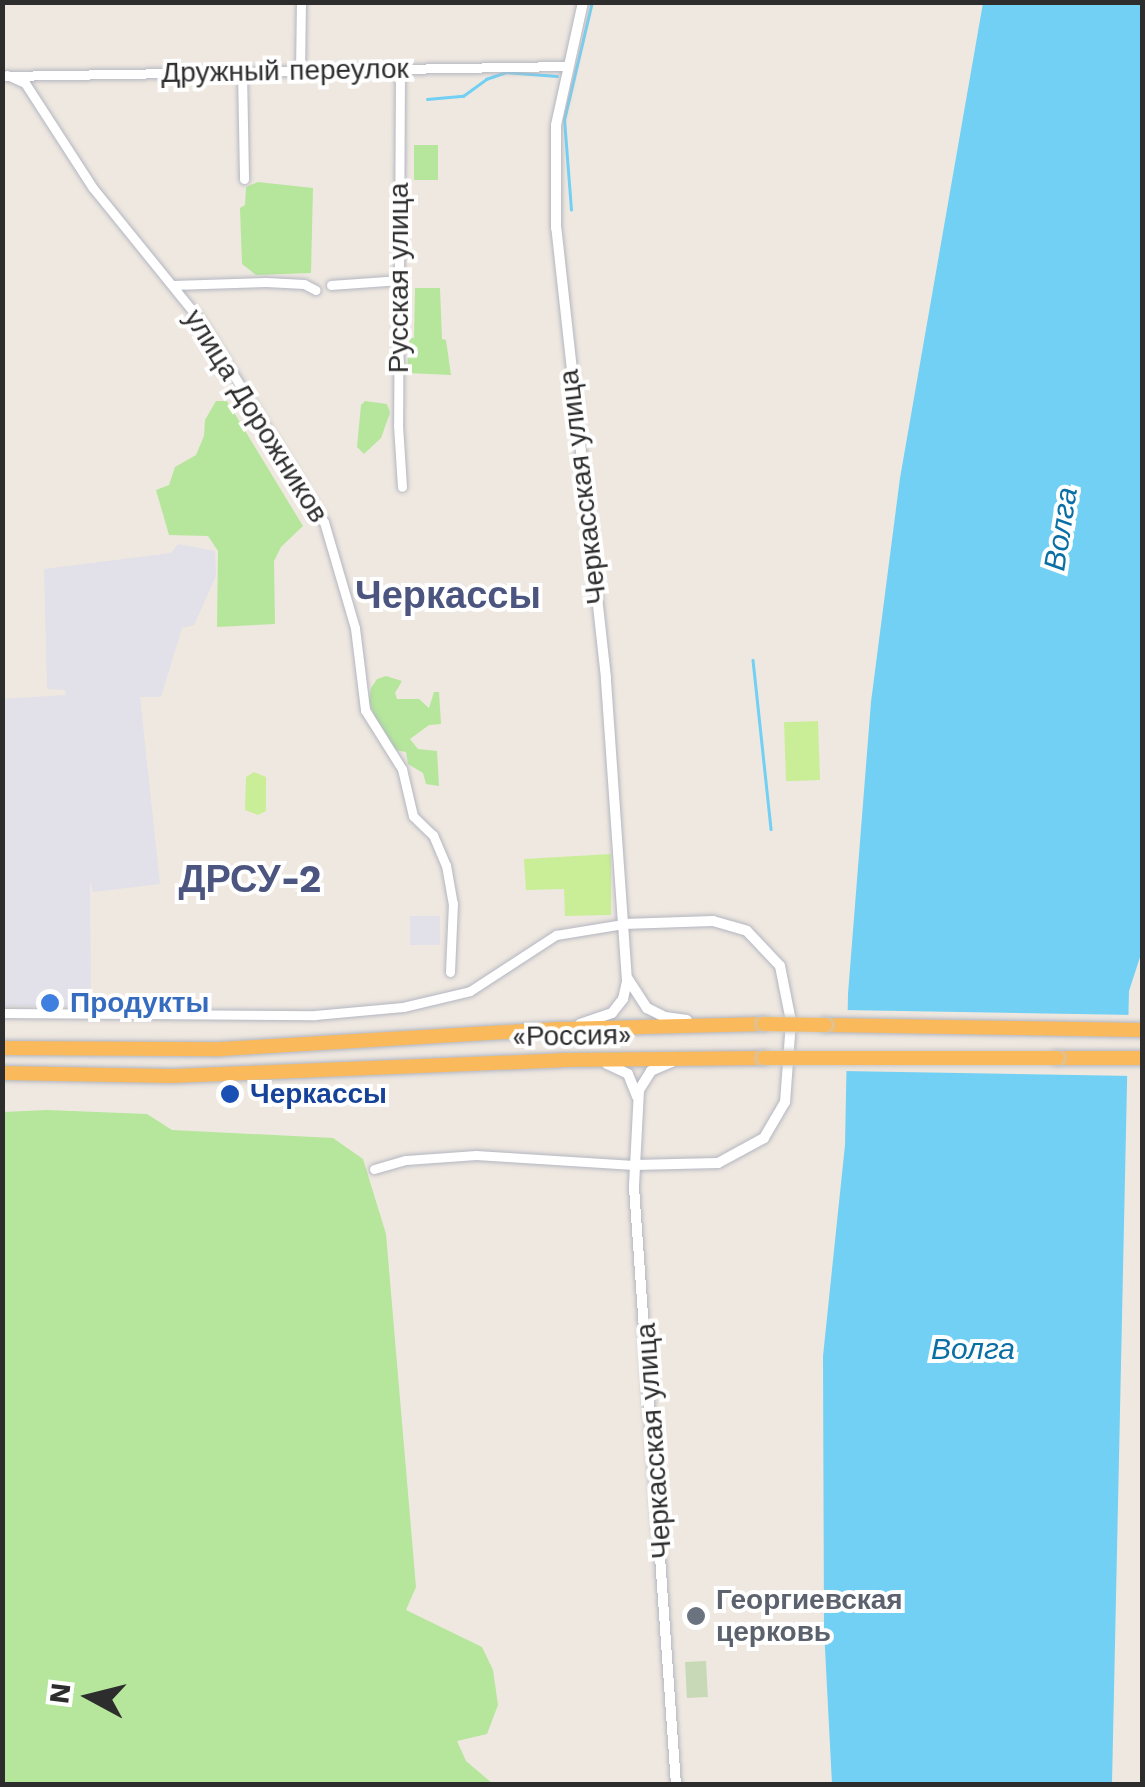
<!DOCTYPE html>
<html>
<head>
<meta charset="utf-8">
<style>
	body { margin:0 }
	#map { position:relative; width:1145px; height:1787px; overflow:hidden; background:#efe8e0; font-family:"Work Sans",sans-serif }
	div>[style] { position:absolute }
	.industrial>* { inset:0; background:#e2e0e8; transform-origin:0 0 }
	.green>* { inset:0; background:#b5e69b; transform-origin:0 0 }
	.cemetery>* { inset:0; background:#c7d9b6; transform-origin:0 0 }
	.pitch>* { inset:0; background:#c9ee97; transform-origin:0 0 }
	.water>* { inset:0; background:#71d0f3 }
	.pier>* { inset:0; background:#efe8e0; transform-origin:0 0 }
	.stream>* { height:2.5px; margin:-1.25px; padding:0 1.25px; transform-origin:1.25px; border-radius:1.25px; background:#71d0f3 }
	.roads { filter:drop-shadow(0 0 2px #b3b6c1) drop-shadow(0 0 2px #b3b6c1) }
	.minor>* { height:9px; margin:-4.5px; padding:0 4.5px; transform-origin:4.5px; border-radius:4.5px; background:#fff }
	.tertiary>* { height:10px; margin:-5px; padding:0 5px; transform-origin:5px; border-radius:5px; background:#fff }
	.trunk>* { height:14px; margin:-7px; padding:0 7px; transform-origin:7px; border-radius:7px; background:#faba5c }
	.bridges { filter:drop-shadow(0 0 2px #c8c8c8) drop-shadow(0 0 2px #c8c8c8) }
	.trunk-bridge>* { height:14px; margin:-7px; padding:0 7px; transform-origin:7px; border-radius:7px; background:#faba5c }
	.dots>* { width:28px; height:28px; translate:-50% -50%; box-sizing:border-box; border:5px solid #fff; border-radius:50% }
	span { translate:-50% -50%; white-space:nowrap; text-align:center; line-height:1.15; -webkit-text-stroke:8px #fff; paint-order:stroke }
	.street-label { font-size:28px; color:#2d2d2d }
	.shop-label { font-size:28px; color:#366cbe; font-weight:700 }
	.left { translate:0 -50%; text-align:left }
	.transit-label { font-size:28px; color:#164399; font-weight:700 }
	.worship-label { font-size:28px; color:#5b616d; font-weight:700 }
	.water-label { font-size:30px; color:#0a6fa5; font-style:italic }
	.district-label { font-size:38px; color:#4b5580; font-weight:700 }
	.frame { position:absolute; inset:0; border:5px solid #2d2d2d; pointer-events:none }
	.north { position:absolute; left:40px; top:1647px; width:100px; height:100px; -webkit-text-stroke:8px #fff; paint-order:stroke; rotate:277deg; font-size:28px; font-weight:700; line-height:40px; text-align:center; color:#2d2d2d }
	.north::after { content:''; display:block; margin:auto; width:35px; height:45px; background:#2d2d2d; clip-path:polygon(50% 0,100% 100%,50% 72%,0 100%) }
</style>
</head>
<body>
<div id="map">
	<div class="industrial">
		<div style="clip-path:polygon(178px 544px,215px 551px,216px 576px,194px 625px,182px 628px,161px 697px,140px 697px,160px 884px,93px 892px,90px 880px,91px 1007px,3px 1006px,3px 699px,66px 695px,65px 690px,47px 689px,44px 569px,171px 553px)"></div>
		<div style="left:410px;top:916px;width:30px;height:29px"></div>
	</div>
	<div class="green">
		<div style="left:414px;top:145px;width:24px;height:35px"></div>
		<div style="clip-path:polygon(258px 182px,313px 188px,311px 273px,256px 275px,242px 264px,240px 208px,245px 205px,246px 187px)"></div>
		<div style="clip-path:polygon(415px 288px,440px 288px,442px 339px,446px 340px,451px 375px,407px 373px,409px 338px,414px 338px)"></div>
		<div style="clip-path:polygon(216px 401px,227px 401px,303px 526px,281px 547px,274px 561px,275px 624px,217px 627px,218px 551px,208px 536px,169px 535px,156px 490px,169px 485px,175px 467px,196px 455px,204px 436px,205px 420px)"></div>
		<div style="clip-path:polygon(365px 401px,387px 404px,390px 413px,381px 438px,364px 454px,357px 447px,361px 405px)"></div>
		<div style="clip-path:polygon(386px 676px,402px 681px,395px 693px,397px 699px,419px 699px,429px 708px,434px 692px,439px 692px,441px 724px,429px 725px,410px 739px,418px 749px,437px 751px,439px 786px,426px 784px,423px 773px,408px 764px,406px 752px,395px 750px,375px 717px,369px 702px,371px 688px,377px 679px)"></div>
		<div style="clip-path:polygon(47px 1110px,147px 1114px,172px 1130px,333px 1138px,363px 1159px,386px 1234px,416px 1587px,406px 1610px,482px 1647px,493px 1670px,498px 1705px,487px 1734px,457px 1741px,466px 1761px,493px 1784px,3px 1784px,3px 1112px)"></div>
	</div>
	<div class="cemetery">
		<div style="left:706px;top:1661px;width:36px;height:21px;rotate:87deg"></div>
	</div>
	<div class="pitch">
		<div style="left:818px;top:721px;width:59px;height:34px;rotate:88deg"></div>
		<div style="clip-path:polygon(254px 772px,266px 777px,266px 811px,258px 815px,245px 810px,246px 777px)"></div>
		<div style="clip-path:polygon(611px 854px,611px 915px,565px 916px,564px 889px,526px 890px,524px 859px)"></div>
	</div>
	<div class="water">
		<div style="clip-path:polygon(983px 3px,1142px 3px,1142px 951px,1129px 991px,1112px 1784px,832px 1784px,824px 1629px,823px 1356px,845px 1145px,848px 994px,871px 702px,900px 478px)"></div>
	</div>
	<div class="pier">
		<div style="left:843px;top:1010px;width:292px;height:61px;rotate:1deg"></div>
	</div>
	<div class="stream">
		<div style="left:427px;top:99px;width:36px;rotate:-5deg"></div>
		<div style="left:463px;top:96px;width:29px;rotate:-36deg"></div>
		<div style="left:486px;top:79px;width:21px;rotate:-19deg"></div>
		<div style="left:506px;top:72px;width:51px;rotate:4.5deg"></div>
		<div style="left:571px;top:210px;width:90px;rotate:-94.4deg"></div>
		<div style="left:564px;top:120px;width:121px;rotate:-76.7deg"></div>
		<div style="left:753px;top:660px;width:170px;rotate:83.9deg"></div>
	</div>
	<div class="roads">
		<div class="minor">
			<div style="left:400px;top:69px;width:356px;rotate:90.3deg"></div>
			<div style="left:398px;top:425px;width:62px;rotate:86.3deg"></div>
			<div style="left:242px;top:72px;width:107px;rotate:88.9deg"></div>
			<div style="left:300px;top:72px;width:70px;rotate:-89.2deg"></div>
			<div style="left:7px;top:75px;width:20px;rotate:24deg"></div>
			<div style="left:25px;top:83px;width:125px;rotate:57.1deg"></div>
			<div style="left:93px;top:188px;width:170px;rotate:51deg"></div>
			<div style="left:200px;top:320px;width:237px;rotate:58.5deg"></div>
			<div style="left:324px;top:522px;width:110px;rotate:73.7deg"></div>
			<div style="left:355px;top:628px;width:83px;rotate:83deg"></div>
			<div style="left:365px;top:710px;width:70px;rotate:57.9deg"></div>
			<div style="left:402px;top:769px;width:48px;rotate:76.8deg"></div>
			<div style="left:413px;top:816px;width:28px;rotate:44deg"></div>
			<div style="left:433px;top:835px;width:33px;rotate:67deg"></div>
			<div style="left:446px;top:865px;width:39px;rotate:80deg"></div>
			<div style="left:453px;top:903px;width:69px;rotate:92.5deg"></div>
			<div style="left:5px;top:76px;width:563px;rotate:-1.02deg"></div>
			<div style="left:173px;top:285px;width:93px;rotate:-1.8deg"></div>
			<div style="left:266px;top:282px;width:38px;rotate:3deg"></div>
			<div style="left:304px;top:284px;width:13px;rotate:27deg"></div>
			<div style="left:331px;top:285px;width:69px;rotate:-4.1deg"></div>
			<div style="left:2px;top:1013px;width:313px;rotate:0.4deg"></div>
			<div style="left:315px;top:1015px;width:88px;rotate:-5.2deg"></div>
			<div style="left:403px;top:1007px;width:69px;rotate:-13.4deg"></div>
			<div style="left:470px;top:991px;width:103px;rotate:-33.1deg"></div>
			<div style="left:556px;top:935px;width:68px;rotate:-9.3deg"></div>
			<div style="left:374px;top:1169px;width:33px;rotate:-16deg"></div>
			<div style="left:406px;top:1160px;width:70px;rotate:-4.1deg"></div>
			<div style="left:476px;top:1155px;width:158px;rotate:3.6deg"></div>
		</div>
		<div class="tertiary">
			<div style="left:623px;top:924px;width:90px;rotate:-1.9deg"></div>
			<div style="left:713px;top:921px;width:35px;rotate:16deg"></div>
			<div style="left:747px;top:931px;width:48px;rotate:46.7deg"></div>
			<div style="left:780px;top:966px;width:56px;rotate:78.7deg"></div>
			<div style="left:791px;top:1021px;width:81px;rotate:94.2deg"></div>
			<div style="left:785px;top:1102px;width:42px;rotate:120.3deg"></div>
			<div style="left:764px;top:1138px;width:52px;rotate:151.5deg"></div>
			<div style="left:718px;top:1163px;width:84px;rotate:178.6deg"></div>
			<div style="left:628px;top:979px;width:35px;rotate:57deg"></div>
			<div style="left:647px;top:1008px;width:20px;rotate:27deg"></div>
			<div style="left:665px;top:1017px;width:22px;rotate:8deg"></div>
			<div style="left:580px;top:1024px;width:34px;rotate:-19deg"></div>
			<div style="left:612px;top:1013px;width:18px;rotate:-52deg"></div>
			<div style="left:623px;top:999px;width:18px;rotate:-77deg"></div>
			<div style="left:627px;top:981px;width:304px;rotate:-94deg"></div>
			<div style="left:606px;top:678px;width:453px;rotate:-96.3deg"></div>
			<div style="left:556px;top:228px;width:103px;rotate:-90deg"></div>
			<div style="left:556px;top:125px;width:126px;rotate:-77.6deg"></div>
			<div style="left:672px;top:1062px;width:23px;rotate:157deg"></div>
			<div style="left:651px;top:1071px;width:22px;rotate:122deg"></div>
			<div style="left:639px;top:1090px;width:97px;rotate:93deg"></div>
			<div style="left:634px;top:1187px;width:598px;rotate:85.98deg"></div>
			<div style="left:607px;top:1064px;width:23px;rotate:25deg"></div>
			<div style="left:628px;top:1074px;width:24px;rotate:68deg"></div>
		</div>
		<div class="trunk">
			<div style="left:825px;top:1025px;width:317px;rotate:0.9deg"></div>
			<div style="left:2px;top:1048px;width:219px;rotate:0.3deg"></div>
			<div style="left:221px;top:1049px;width:340px;rotate:-3.4deg"></div>
			<div style="left:560px;top:1029px;width:204px;rotate:-1.4deg"></div>
			<div style="left:1057px;top:1058px;width:85px"></div>
			<div style="left:2px;top:1073px;width:170px;rotate:1deg"></div>
			<div style="left:172px;top:1076px;width:390px;rotate:-2.3deg"></div>
			<div style="left:562px;top:1060px;width:202px;rotate:-0.6deg"></div>
		</div>
	</div>
	<div class="bridges">
		<div class="trunk-bridge">
			<div style="left:764px;top:1024px;width:61px;rotate:0.9deg"></div>
			<div style="left:764px;top:1058px;width:293px"></div>
		</div>
	</div>
	<div class="dots">
		<div style="left:50px;top:1003px;background:#3f7fe0"></div>
		<div style="left:230px;top:1094px;background:#1a4fb4"></div>
		<div style="left:696px;top:1616px;background:#6b7280"></div>
	</div>
	<div class="street-label">
		<span style="left:285px;top:71px;rotate:-1deg">Дружный переулок</span>
		<span style="left:399px;top:278px;rotate:-90deg">Русская улица</span>
		<span style="left:256px;top:416px;rotate:58deg">улица Дорожников</span>
		<span style="left:583px;top:487px;rotate:-97deg">Черкасская улица</span>
		<span style="left:572px;top:1036px;rotate:-1deg">«Россия»</span>
		<span style="left:654px;top:1441px;rotate:-94deg">Черкасская улица</span>
	</div>
	<div class="shop-label">
		<span class="left" style="left:70px;top:1003px">Продукты</span>
	</div>
	<div class="transit-label">
		<span class="left" style="left:250px;top:1094px">Черкассы</span>
	</div>
	<div class="worship-label">
		<span class="left" style="left:716px;top:1616px">Георгиевская<br>церковь</span>
	</div>
	<div class="water-label">
		<span style="left:1061px;top:529px;rotate:-81deg">Волга</span>
		<span style="left:973px;top:1349px">Волга</span>
	</div>
	<div class="district-label">
		<span style="left:448px;top:596px">Черкассы</span>
		<span style="left:250px;top:880px">ДРСУ-2</span>
	</div>
	<div class="frame"></div>
	<div class="north">N</div>
</div>
</body>
</html>
